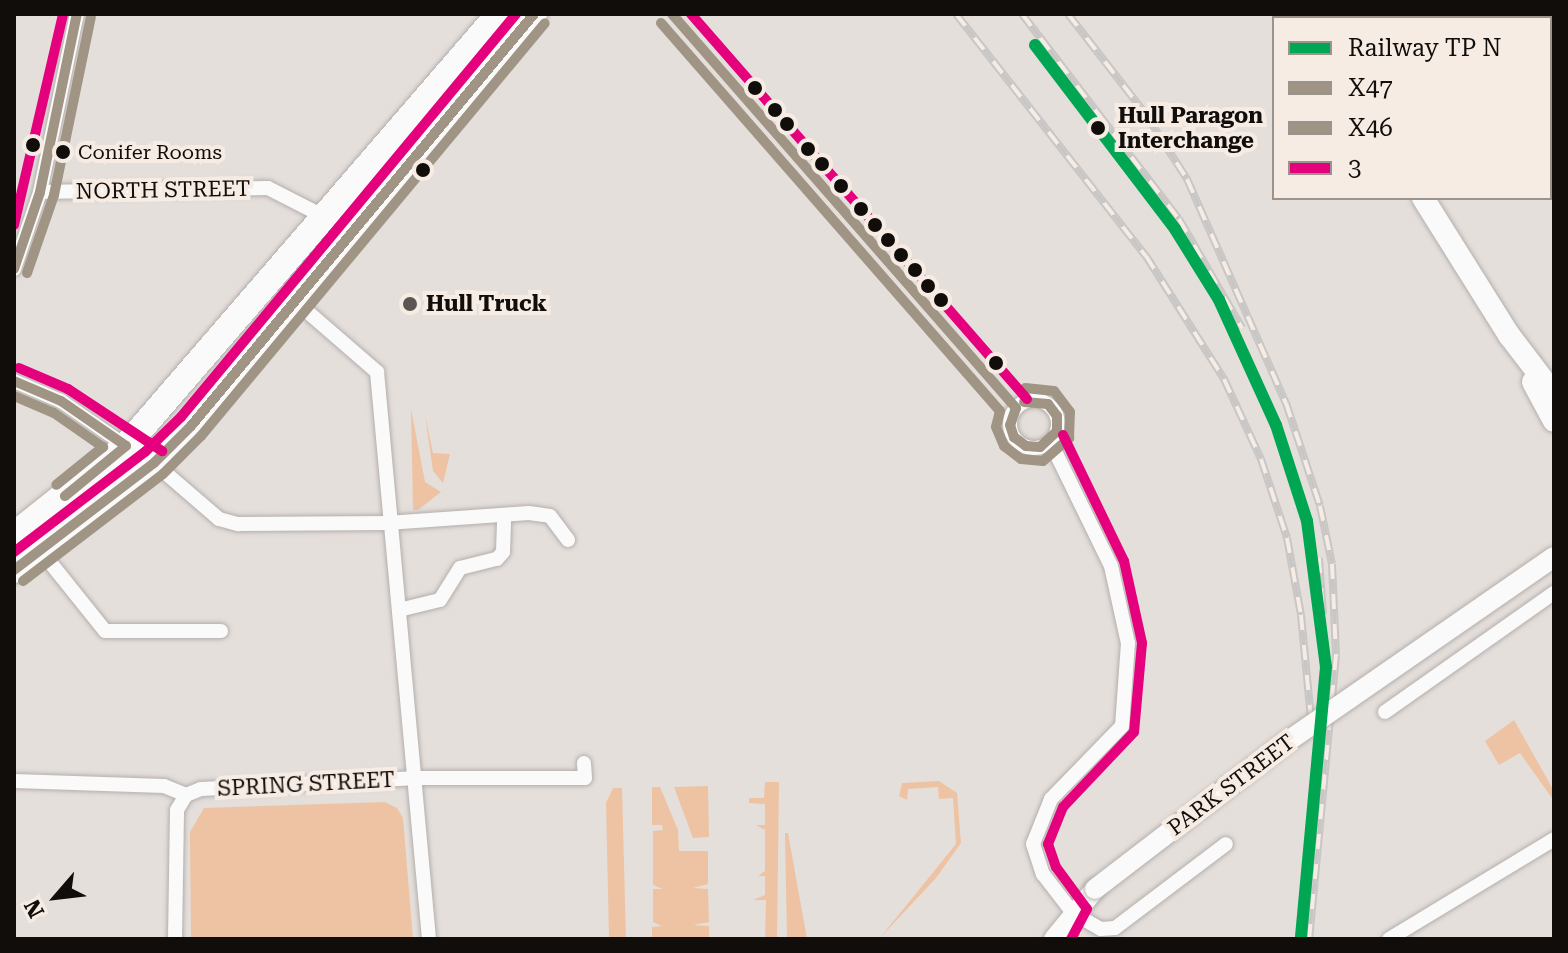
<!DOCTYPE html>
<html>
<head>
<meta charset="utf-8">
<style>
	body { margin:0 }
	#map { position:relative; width:1568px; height:953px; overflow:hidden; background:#e5dfdb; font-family:"Roboto Serif",serif }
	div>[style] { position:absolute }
	.green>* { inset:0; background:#edc3a3 }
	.roads { filter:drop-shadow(0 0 2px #b4afac) drop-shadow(0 0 2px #b4afac) }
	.street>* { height:14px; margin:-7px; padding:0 7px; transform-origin:7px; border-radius:7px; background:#fbfafa }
	.street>.ring { margin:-7px; padding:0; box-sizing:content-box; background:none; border:14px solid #fbfafa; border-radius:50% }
	.secondary>* { height:20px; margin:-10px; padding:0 10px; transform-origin:10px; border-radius:10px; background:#fbfafa }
	.primary>* { height:22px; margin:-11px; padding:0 11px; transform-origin:11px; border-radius:11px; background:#fbfafa }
	.highway>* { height:26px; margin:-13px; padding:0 13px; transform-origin:13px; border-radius:13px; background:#fbfafa }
	.rail>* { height:8px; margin-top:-4px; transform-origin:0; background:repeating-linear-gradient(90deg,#f7ece4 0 15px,#c9c7c6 0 30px); box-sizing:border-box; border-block:2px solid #c9c7c6 }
	.bridges { filter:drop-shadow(0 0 2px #b4afac) drop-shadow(0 0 2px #b4afac) }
	.secondary-bridge>* { height:20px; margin:-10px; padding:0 10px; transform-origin:10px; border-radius:10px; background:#fbfafa }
	.bus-1>* { height:10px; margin:-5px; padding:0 5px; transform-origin:5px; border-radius:5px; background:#a09584 }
	.bus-2>* { height:10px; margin:-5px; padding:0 5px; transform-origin:5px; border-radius:5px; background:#a09584 }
	.bus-3>* { height:10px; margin:-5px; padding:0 5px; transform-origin:5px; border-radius:5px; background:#e5007d }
	.rail-1>* { height:12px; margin:-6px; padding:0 6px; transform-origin:6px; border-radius:6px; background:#00a651 }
	.dots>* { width:22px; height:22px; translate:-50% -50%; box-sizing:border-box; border:4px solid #f7ece4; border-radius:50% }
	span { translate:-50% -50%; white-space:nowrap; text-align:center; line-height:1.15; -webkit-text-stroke:8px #f7ece4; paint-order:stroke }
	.bus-label { font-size:20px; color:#110d0b }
	.left { translate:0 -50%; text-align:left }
	.stop-label { font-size:22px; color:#110d0b; font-weight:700 }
	.street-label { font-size:22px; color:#110d0b }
	.poi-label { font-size:22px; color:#110d0b; font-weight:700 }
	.frame { position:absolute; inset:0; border:16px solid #110d0b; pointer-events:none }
	.legend { position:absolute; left:1272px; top:16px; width:280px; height:184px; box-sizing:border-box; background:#f7ece4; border:2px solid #9b938d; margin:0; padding:10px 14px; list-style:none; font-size:24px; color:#110d0b }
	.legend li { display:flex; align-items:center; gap:16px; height:40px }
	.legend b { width:40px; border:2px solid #9b938d }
	.north { position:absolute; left:16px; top:857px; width:80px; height:80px; -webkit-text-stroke:6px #f7ece4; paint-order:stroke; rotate:242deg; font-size:22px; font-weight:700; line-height:32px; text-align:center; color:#110d0b }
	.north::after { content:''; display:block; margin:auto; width:28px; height:36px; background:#110d0b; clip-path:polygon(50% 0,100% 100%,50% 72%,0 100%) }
</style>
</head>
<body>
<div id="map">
	<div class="green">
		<div style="clip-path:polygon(411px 409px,425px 482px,441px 492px,418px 510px,413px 510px)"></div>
		<div style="clip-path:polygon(425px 415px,433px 453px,450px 454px,443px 483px,433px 471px)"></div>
		<div style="clip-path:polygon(1514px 720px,1554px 791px,1554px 801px,1520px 753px,1499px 765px,1485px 741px)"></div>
		<div style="clip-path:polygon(939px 781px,957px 793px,961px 843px,936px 878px,879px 939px,956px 844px,953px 798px,939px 799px,938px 787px,908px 789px,907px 800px,899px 796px,902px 783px)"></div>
		<div style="clip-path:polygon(765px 782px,779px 782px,777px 939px,765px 939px,766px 900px,753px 900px,765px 895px,765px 876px,758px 876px,765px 871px,765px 830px,756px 825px,765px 825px,765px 804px,749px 803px,749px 798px,764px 798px)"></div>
		<div style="clip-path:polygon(708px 786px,709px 837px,693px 838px,674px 787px)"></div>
		<div style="clip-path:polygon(652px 787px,660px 787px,678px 830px,679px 851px,708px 851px,708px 884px,693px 888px,708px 889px,709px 922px,693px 925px,709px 926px,709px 939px,652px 939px,652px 927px,662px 926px,653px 922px,653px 889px,663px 889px,653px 885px,653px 831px,663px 830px,662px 825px,652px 825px)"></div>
		<div style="clip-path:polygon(613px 788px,622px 788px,626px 939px,609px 939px,606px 803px)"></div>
		<div style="clip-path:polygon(385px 802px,397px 808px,403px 818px,413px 939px,191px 939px,190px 832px,204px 808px)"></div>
		<div style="clip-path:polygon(785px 833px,788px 833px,807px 939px,787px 939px)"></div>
	</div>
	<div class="roads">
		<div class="street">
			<div style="left:1479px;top:18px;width:7px;rotate:-34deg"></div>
			<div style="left:1550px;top:24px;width:7px;rotate:56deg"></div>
			<div style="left:40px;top:192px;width:228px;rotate:-1deg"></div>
			<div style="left:268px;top:188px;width:66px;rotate:27deg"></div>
			<div style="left:14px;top:269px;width:81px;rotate:-71.3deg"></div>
			<div style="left:40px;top:192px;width:182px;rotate:-78.3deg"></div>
			<div style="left:294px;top:300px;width:110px;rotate:40.9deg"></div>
			<div style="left:377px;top:372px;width:569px;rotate:84.76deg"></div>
			<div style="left:14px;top:381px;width:51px;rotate:23.1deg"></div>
			<div style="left:61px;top:401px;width:79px;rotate:34.7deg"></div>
			<div class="ring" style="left:1010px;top:400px;width:34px;height:34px"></div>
			<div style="left:1050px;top:441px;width:139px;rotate:64deg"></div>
			<div style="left:1111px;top:566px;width:79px;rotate:77.6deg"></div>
			<div style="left:1128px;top:643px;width:83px;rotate:94.1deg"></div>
			<div style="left:1122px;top:726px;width:102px;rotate:134.2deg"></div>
			<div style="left:1051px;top:799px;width:48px;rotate:111.8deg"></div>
			<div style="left:1033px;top:844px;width:32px;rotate:72deg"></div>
			<div style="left:1043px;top:874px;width:49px;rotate:52.4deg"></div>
			<div style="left:1073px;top:913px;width:32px;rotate:30deg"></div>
			<div style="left:1101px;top:929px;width:14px;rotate:-4deg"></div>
			<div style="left:1115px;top:928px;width:139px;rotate:-37.1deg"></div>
			<div style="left:154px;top:463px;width:86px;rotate:40.7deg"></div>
			<div style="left:219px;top:519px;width:20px;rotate:15deg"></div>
			<div style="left:238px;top:524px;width:149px;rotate:-0.4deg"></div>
			<div style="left:387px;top:523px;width:142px;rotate:-4deg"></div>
			<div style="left:529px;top:513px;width:21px;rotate:8deg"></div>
			<div style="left:550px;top:516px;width:30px;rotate:53deg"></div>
			<div style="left:41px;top:551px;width:102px;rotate:51.3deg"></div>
			<div style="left:105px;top:631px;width:116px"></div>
			<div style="left:399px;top:610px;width:42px;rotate:-13.7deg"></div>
			<div style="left:440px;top:600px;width:38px;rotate:-58deg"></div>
			<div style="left:460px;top:568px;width:38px;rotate:-14deg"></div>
			<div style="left:497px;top:559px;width:9px;rotate:-49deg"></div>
			<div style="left:503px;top:552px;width:36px;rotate:-88deg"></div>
			<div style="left:1385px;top:712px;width:207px;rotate:-35.2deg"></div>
			<div style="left:14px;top:781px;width:150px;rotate:1.9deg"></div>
			<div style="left:164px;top:786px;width:24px;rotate:22deg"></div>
			<div style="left:186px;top:795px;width:16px;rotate:-22deg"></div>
			<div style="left:201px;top:789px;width:217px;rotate:-2.9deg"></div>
			<div style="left:418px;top:778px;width:167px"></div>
			<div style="left:585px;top:778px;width:15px;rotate:-94deg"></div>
			<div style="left:175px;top:939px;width:129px;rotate:-89.1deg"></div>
			<div style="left:177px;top:810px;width:17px;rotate:-59deg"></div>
			<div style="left:1389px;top:939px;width:193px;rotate:-31.2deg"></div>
		</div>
		<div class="secondary">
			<div style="left:1054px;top:939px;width:65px;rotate:-50.6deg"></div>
		</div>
		<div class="primary">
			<div style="left:1307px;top:14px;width:4px;rotate:63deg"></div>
			<div style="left:1423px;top:198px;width:162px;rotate:57.9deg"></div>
			<div style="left:1509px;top:335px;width:74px;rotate:52.7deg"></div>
			<div style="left:1533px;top:382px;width:44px;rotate:61.7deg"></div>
		</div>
		<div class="highway">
			<div style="left:14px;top:535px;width:143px;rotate:-38.5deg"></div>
			<div style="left:126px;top:446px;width:571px;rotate:-49.19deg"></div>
			<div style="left:14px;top:570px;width:176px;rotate:-37.4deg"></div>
			<div style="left:154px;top:463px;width:52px;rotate:-45deg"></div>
			<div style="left:191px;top:426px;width:536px;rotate:-50.22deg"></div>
		</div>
	</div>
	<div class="rail">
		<div style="left:956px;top:14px;width:308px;rotate:51.9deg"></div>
		<div style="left:1146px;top:256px;width:146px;rotate:57.6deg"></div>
		<div style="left:1224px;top:379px;width:88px;rotate:65.2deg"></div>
		<div style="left:1261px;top:459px;width:83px;rotate:71.8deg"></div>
		<div style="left:1287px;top:538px;width:78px;rotate:79.7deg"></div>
		<div style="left:1301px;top:615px;width:104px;rotate:84.5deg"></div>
		<div style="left:1022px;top:14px;width:258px;rotate:52.6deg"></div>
		<div style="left:1179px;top:219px;width:126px;rotate:60deg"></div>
		<div style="left:1068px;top:14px;width:124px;rotate:52.2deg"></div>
		<div style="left:1144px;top:112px;width:80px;rotate:57.3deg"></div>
		<div style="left:1187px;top:179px;width:245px;rotate:66.2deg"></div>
		<div style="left:1286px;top:403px;width:108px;rotate:71.7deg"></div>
		<div style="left:1320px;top:506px;width:59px;rotate:78.3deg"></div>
		<div style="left:1332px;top:564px;width:91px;rotate:87.5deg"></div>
		<div style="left:1336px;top:655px;width:285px;rotate:95.4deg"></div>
		<div style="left:1319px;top:558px;width:56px;rotate:85.9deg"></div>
	</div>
	<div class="bridges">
		<div class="secondary-bridge">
			<div style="left:1095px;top:889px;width:243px;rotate:-37.5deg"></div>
			<div style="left:1288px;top:741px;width:323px;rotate:-34.7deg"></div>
		</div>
	</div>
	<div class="bus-1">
		<div style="left:672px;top:14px;width:523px;rotate:48.88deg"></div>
		<div style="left:1016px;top:408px;width:18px;rotate:109deg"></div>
		<div style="left:1010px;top:425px;width:13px;rotate:72deg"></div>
		<div style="left:1014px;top:437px;width:15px;rotate:37deg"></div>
		<div style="left:1026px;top:446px;width:14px;rotate:4deg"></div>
		<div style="left:1040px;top:447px;width:23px;rotate:-43deg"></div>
		<div style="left:1057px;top:431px;width:15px;rotate:-90deg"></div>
		<div style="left:1057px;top:416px;width:15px;rotate:-127deg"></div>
		<div style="left:1048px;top:404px;width:24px;rotate:-175deg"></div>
		<div style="left:14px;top:269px;width:81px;rotate:-71.3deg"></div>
		<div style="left:40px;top:192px;width:182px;rotate:-78.3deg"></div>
		<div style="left:14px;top:381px;width:51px;rotate:23.1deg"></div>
		<div style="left:61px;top:401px;width:79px;rotate:34.7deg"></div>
		<div style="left:126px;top:446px;width:79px;rotate:140.7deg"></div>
		<div style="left:14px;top:570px;width:176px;rotate:-37.4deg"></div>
		<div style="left:154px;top:463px;width:52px;rotate:-45deg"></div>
		<div style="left:191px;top:426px;width:536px;rotate:-50.22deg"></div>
	</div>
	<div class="bus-2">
		<div style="left:661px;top:23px;width:515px;rotate:48.86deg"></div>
		<div style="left:1000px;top:411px;width:16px;rotate:104deg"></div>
		<div style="left:996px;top:427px;width:21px;rotate:67deg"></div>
		<div style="left:1004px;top:446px;width:21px;rotate:37deg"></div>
		<div style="left:1021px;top:459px;width:22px;rotate:5deg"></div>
		<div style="left:1043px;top:461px;width:35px;rotate:-41deg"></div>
		<div style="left:1069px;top:438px;width:26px;rotate:-88deg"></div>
		<div style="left:1070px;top:412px;width:26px;rotate:-127deg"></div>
		<div style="left:1054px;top:391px;width:29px;rotate:-174deg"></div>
		<div style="left:27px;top:273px;width:83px;rotate:-70.9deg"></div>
		<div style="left:54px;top:195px;width:182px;rotate:-78.3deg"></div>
		<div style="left:14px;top:396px;width:43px;rotate:23deg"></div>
		<div style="left:54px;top:413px;width:60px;rotate:34.8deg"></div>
		<div style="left:103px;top:447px;width:60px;rotate:141deg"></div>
		<div style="left:23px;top:581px;width:176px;rotate:-37.4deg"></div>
		<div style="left:163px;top:474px;width:54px;rotate:-45deg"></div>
		<div style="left:201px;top:436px;width:537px;rotate:-50.21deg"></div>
	</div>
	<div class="bus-3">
		<div style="left:691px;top:14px;width:511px;rotate:48.89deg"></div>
		<div style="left:14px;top:225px;width:217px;rotate:-76.9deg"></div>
		<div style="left:19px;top:368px;width:53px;rotate:23.2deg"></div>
		<div style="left:68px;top:389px;width:113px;rotate:33.4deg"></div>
		<div style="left:1063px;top:435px;width:140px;rotate:64.2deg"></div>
		<div style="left:1124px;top:561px;width:84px;rotate:77.6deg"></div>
		<div style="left:1142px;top:643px;width:89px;rotate:95.1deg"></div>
		<div style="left:1134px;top:732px;width:103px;rotate:133.4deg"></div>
		<div style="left:1063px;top:807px;width:40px;rotate:112deg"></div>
		<div style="left:1048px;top:844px;width:24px;rotate:71deg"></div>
		<div style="left:1056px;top:867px;width:52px;rotate:53.6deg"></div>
		<div style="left:1087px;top:909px;width:34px;rotate:118deg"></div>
		<div style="left:14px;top:552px;width:165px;rotate:-37.4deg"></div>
		<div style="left:145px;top:452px;width:50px;rotate:-44.2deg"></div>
		<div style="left:181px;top:417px;width:524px;rotate:-50.26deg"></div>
	</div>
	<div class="rail-1">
		<div style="left:1035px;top:45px;width:231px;rotate:52.7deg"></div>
		<div style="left:1175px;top:229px;width:84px;rotate:58.2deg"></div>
		<div style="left:1219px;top:300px;width:137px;rotate:65.5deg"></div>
		<div style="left:1276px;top:425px;width:101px;rotate:72.1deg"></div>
		<div style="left:1307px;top:521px;width:147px;rotate:82.6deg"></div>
		<div style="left:1326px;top:667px;width:273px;rotate:95.3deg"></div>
	</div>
	<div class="dots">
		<div style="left:755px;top:88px;background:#110d0b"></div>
		<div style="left:775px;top:110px;background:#110d0b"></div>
		<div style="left:787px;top:124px;background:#110d0b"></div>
		<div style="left:1098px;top:128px;background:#110d0b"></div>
		<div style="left:33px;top:145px;background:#110d0b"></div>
		<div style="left:808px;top:149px;background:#110d0b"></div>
		<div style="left:63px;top:152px;background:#110d0b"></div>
		<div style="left:822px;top:164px;background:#110d0b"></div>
		<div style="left:423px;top:170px;background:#110d0b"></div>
		<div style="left:841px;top:186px;background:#110d0b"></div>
		<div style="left:861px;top:209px;background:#110d0b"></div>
		<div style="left:875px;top:225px;background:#110d0b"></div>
		<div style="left:888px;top:240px;background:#110d0b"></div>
		<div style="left:901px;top:255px;background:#110d0b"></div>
		<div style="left:915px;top:270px;background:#110d0b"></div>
		<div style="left:928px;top:286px;background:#110d0b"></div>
		<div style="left:941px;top:300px;background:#110d0b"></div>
		<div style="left:410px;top:304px;background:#5b5654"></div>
		<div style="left:996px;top:363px;background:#110d0b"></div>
	</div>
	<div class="bus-label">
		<span class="left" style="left:78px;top:152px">Conifer Rooms</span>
	</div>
	<div class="stop-label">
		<span class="left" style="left:1118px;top:128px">Hull Paragon<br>Interchange</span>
	</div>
	<div class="street-label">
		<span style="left:163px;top:190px;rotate:-1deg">NORTH STREET</span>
		<span style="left:306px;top:784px;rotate:-3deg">SPRING STREET</span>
		<span style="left:1231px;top:785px;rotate:-37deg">PARK STREET</span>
	</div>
	<div class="poi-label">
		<span class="left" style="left:426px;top:304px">Hull Truck</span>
	</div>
	<div class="frame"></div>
	<ul class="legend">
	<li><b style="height:10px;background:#00a651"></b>Railway TP N</li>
	<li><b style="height:10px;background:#a09584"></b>X47</li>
	<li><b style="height:10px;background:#a09584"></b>X46</li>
	<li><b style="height:10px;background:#e5007d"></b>3</li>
	</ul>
	<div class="north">N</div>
</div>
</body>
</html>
